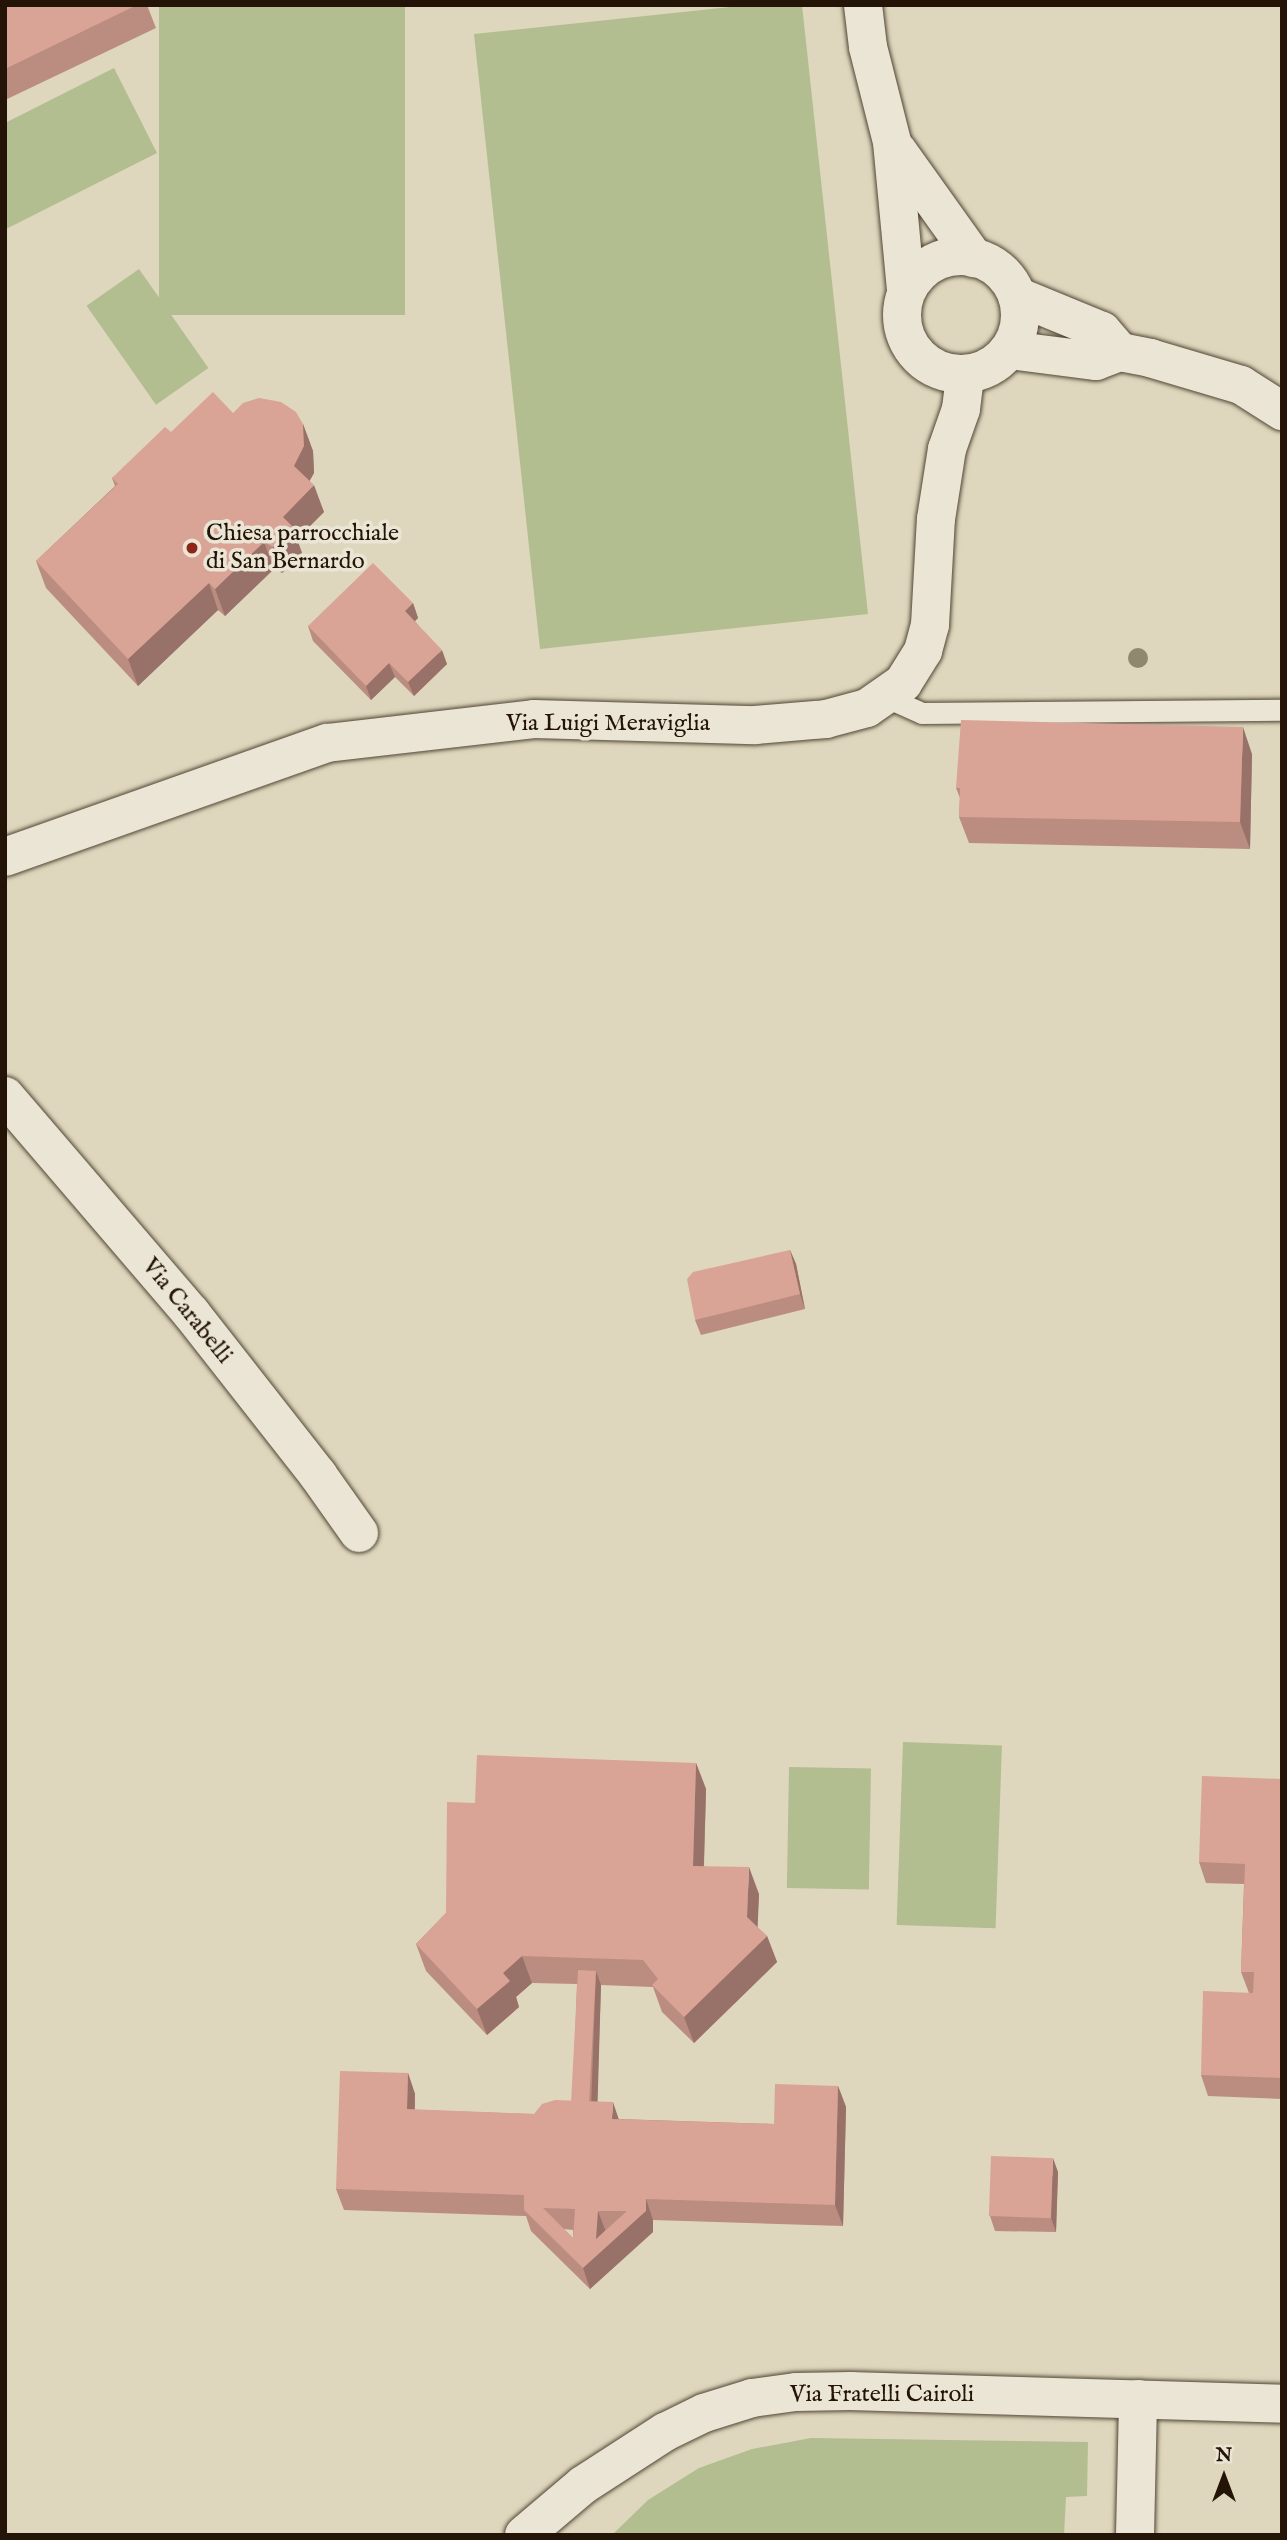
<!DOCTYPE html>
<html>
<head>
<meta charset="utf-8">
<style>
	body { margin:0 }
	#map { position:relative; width:1287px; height:2540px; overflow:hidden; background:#ded7bd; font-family:"IM FELL English",serif }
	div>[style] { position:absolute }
	.green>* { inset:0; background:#b2be90; transform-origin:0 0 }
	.roads { filter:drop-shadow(0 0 2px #524534) drop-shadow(0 0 2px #524534) }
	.service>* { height:21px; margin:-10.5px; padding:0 10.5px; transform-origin:10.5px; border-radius:10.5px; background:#eae5d4 }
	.minor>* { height:38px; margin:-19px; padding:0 19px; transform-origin:19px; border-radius:19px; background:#eae5d4 }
	.minor>.ring { margin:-19px; padding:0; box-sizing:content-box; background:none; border:38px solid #eae5d4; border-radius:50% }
	.trees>* { width:20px; height:20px; margin:-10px; border-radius:50%; background:#8f886f }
	.wall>* { inset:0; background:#bb8c80 }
	.shaded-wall>* { inset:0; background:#987268 }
	.building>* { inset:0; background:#d9a395; transform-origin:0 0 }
	.dots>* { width:19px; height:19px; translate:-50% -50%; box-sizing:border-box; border:4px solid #eae5d4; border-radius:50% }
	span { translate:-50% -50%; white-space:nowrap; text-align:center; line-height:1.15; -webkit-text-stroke:7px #eae5d4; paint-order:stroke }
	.poi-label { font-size:24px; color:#241407 }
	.left { translate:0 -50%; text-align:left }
	.street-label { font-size:24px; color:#241407 }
	.frame { position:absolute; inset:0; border:7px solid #241407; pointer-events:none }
	.north { position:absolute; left:1189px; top:2442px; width:70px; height:70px; -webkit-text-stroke:5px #eae5d4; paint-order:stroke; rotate:0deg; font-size:19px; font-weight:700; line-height:28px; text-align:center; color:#241407 }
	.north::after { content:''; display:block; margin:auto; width:24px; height:32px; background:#241407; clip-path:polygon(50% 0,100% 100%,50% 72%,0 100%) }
</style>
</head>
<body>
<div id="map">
	<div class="green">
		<div style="left:159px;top:5px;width:246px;height:310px"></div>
		<div style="clip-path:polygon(749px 5px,802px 5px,868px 614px,540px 649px,474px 34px)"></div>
		<div style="clip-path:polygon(114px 68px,157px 153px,6px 229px,5px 123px)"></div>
		<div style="left:139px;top:269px;width:121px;height:64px;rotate:55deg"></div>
		<div style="left:903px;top:1742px;width:99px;height:183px;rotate:2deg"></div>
		<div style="left:789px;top:1767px;width:82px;height:121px;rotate:1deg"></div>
		<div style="clip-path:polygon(811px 2438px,1088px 2442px,1087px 2496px,1066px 2497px,1064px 2535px,612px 2535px,648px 2500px,699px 2468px,752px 2449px)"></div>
	</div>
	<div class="roads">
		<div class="service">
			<div style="left:886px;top:697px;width:39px;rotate:24deg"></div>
			<div style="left:922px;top:713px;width:360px;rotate:-0.5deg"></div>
		</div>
		<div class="minor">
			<div style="left:863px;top:5px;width:42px;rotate:83.2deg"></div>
			<div style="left:868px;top:47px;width:98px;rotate:75.8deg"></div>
			<div style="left:892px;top:142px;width:150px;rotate:84.6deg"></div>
			<div style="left:897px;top:150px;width:133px;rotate:54.5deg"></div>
			<div class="ring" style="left:902px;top:256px;width:80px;height:80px"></div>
			<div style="left:1017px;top:296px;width:92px;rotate:22.4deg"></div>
			<div style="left:1102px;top:331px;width:28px;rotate:49deg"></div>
			<div style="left:1009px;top:350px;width:88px;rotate:7.2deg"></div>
			<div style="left:1096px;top:361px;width:26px;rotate:-21deg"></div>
			<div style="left:1120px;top:352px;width:31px;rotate:11deg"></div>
			<div style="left:1150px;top:358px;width:95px;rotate:16.5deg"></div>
			<div style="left:1241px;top:385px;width:49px;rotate:32.4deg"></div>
			<div style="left:5px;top:857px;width:342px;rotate:-19.5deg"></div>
			<div style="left:327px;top:743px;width:208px;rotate:-6.6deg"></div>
			<div style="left:534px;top:719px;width:221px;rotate:1.6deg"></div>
			<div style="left:755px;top:725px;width:71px;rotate:-4.8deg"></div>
			<div style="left:826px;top:719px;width:42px;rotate:-15deg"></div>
			<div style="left:867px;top:708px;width:44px;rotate:-34.8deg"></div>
			<div style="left:903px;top:683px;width:38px;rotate:-58deg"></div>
			<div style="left:923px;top:651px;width:27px;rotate:-75deg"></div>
			<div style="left:930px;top:625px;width:106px;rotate:-86.8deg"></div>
			<div style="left:936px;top:519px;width:71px;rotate:-81.1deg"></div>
			<div style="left:947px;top:449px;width:42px;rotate:-70.7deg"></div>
			<div style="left:961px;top:409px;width:34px;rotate:-83deg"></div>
			<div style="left:5px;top:1096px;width:286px;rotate:49.4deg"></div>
			<div style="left:191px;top:1313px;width:206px;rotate:51.9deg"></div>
			<div style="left:318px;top:1475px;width:71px;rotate:54.7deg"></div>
			<div style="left:524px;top:2535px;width:77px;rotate:-40.3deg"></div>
			<div style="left:583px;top:2485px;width:98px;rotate:-32.9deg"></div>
			<div style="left:665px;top:2432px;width:43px;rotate:-26deg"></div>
			<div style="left:704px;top:2413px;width:50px;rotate:-17.4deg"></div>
			<div style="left:752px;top:2398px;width:44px;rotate:-7.8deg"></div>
			<div style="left:796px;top:2392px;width:55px;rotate:-1deg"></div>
			<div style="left:851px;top:2391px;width:431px;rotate:1.7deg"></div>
			<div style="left:1135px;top:2535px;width:136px;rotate:-88.7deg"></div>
		</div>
	</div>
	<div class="trees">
		<div style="left:1138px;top:658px"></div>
	</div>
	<div class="wall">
		<div style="clip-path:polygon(5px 5px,147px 5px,156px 28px,5px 100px)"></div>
		<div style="clip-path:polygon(233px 413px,303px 424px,313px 451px,314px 473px,309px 481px,324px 512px,297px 539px,302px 553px,282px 573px,274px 569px,225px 616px,218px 610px,138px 686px,46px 588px,36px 561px,115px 486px,112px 478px,171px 432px)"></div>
		<div style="clip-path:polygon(413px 603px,418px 618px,415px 621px,447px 664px,414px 696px,395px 677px,371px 700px,313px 641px,308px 626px)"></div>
		<div style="clip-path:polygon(1252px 754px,1250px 849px,969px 843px,959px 817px,960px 798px,956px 788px)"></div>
		<div style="clip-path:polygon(790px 1250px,796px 1264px,805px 1309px,701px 1335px,695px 1320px)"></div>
		<div style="clip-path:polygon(evenodd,696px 1763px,706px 1789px,704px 1866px,759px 1894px,757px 1927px,767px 1936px,777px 1962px,694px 2043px,662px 2012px,653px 1987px,601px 1985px,597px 2101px,619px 2119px,774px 2124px,838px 2086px,846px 2107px,843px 2226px,653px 2220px,653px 2232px,590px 2289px,531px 2231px,526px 2216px,344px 2210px,336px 2189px,408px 2073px,415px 2094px,415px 2110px,534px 2114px,573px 2101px,577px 1984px,532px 1983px,516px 1997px,519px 2007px,487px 2035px,426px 1971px,416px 1944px,446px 1913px,475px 1803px,696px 1763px,564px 2229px,573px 2230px,573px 2238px,564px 2229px)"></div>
		<div style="clip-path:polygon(1282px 1779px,1282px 2099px,1208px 2096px,1201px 2075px,1249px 1993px,1241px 1972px,1244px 1884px,1206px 1883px,1199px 1862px)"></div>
		<div style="clip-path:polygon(1058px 2172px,1056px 2232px,995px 2231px,990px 2216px)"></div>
	</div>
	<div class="shaded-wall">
		<div style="clip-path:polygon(303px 424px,313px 451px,314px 473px,303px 493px,294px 466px)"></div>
		<div style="clip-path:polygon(314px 485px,324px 512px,297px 539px,302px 553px,282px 573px,273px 547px,283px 517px)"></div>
		<div style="clip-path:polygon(264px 542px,274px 569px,225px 616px,215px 589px)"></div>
		<div style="clip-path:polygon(209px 583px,218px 610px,138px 686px,128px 659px)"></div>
		<div style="clip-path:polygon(413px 603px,418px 618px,410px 626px,405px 611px)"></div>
		<div style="clip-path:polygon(442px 650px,447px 664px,414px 696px,408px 682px)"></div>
		<div style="clip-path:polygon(389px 663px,395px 677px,371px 700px,366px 686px)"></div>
		<div style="clip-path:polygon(1243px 727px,1252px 754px,1250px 849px,1240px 822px)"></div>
		<div style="clip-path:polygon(790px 1250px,796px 1264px,805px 1309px,800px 1294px)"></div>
		<div style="clip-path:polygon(696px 1763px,706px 1789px,703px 1893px,693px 1866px)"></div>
		<div style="clip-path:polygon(749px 1867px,759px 1894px,757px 1943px,747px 1917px)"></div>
		<div style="clip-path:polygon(767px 1936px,777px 1962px,694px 2043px,684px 2017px)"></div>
		<div style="clip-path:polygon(522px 1956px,532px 1983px,516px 1997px,519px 2007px,487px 2035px,477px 2009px,503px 1973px)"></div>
		<div style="clip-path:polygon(596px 1971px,601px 1985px,597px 2122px,591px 2108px)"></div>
		<div style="clip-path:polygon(408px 2073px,415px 2094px,414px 2130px,407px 2109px)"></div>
		<div style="clip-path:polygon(838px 2086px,846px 2107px,843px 2226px,835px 2205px)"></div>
		<div style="clip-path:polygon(613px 2102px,620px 2123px,612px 2119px)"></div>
		<div style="clip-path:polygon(1053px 2158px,1058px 2172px,1056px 2232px,1051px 2218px)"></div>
		<div style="clip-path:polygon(646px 2199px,653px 2220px,653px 2232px,590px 2289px,583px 2268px,598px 2211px,606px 2232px)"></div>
	</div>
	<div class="building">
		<div style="clip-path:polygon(5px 5px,137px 5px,5px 69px)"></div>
		<div style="clip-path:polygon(213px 392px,233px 413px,243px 403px,259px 398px,281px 402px,296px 412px,303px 424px,304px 446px,294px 466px,314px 485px,283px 517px,292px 526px,273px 547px,264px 542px,215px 589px,209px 583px,128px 659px,36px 561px,118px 484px,112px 478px,165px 427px,171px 432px)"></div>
		<div style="clip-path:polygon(373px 563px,413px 603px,405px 611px,442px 650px,408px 682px,389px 663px,366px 686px,308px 626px)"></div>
		<div style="clip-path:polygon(961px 720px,1243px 727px,1240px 822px,959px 817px,960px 788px,956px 788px)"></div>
		<div style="clip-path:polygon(790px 1250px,800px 1294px,695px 1320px,687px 1279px,693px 1272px)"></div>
		<div style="clip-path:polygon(477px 1755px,696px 1763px,693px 1866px,749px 1867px,747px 1917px,767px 1936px,684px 2017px,652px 1985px,658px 1979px,643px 1960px,522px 1956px,503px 1973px,510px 1981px,477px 2009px,416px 1944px,446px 1913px,447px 1802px,475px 1803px)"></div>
		<div style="clip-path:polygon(1202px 1776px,1282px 1779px,1282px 2078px,1201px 2075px,1203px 1991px,1253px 1993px,1254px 1972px,1241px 1972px,1245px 1864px,1199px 1862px)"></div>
		<div style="left:578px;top:1970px;width:18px;height:131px;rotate:3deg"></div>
		<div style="clip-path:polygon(evenodd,340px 2071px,408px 2073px,407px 2109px,534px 2114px,542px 2104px,555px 2100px,613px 2102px,612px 2119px,774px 2124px,775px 2084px,838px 2086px,835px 2205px,646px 2199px,646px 2211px,583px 2268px,524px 2210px,524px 2195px,336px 2189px,340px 2071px,543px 2208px,575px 2209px,573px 2238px,543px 2208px,340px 2071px,598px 2211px,627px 2211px,596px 2239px,598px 2211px)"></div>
		<div style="left:991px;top:2156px;width:62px;height:60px;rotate:2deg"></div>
	</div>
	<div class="dots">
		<div style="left:192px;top:548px;background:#8f2418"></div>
	</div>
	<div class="poi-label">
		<span class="left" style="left:206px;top:548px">Chiesa parrocchiale<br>di San Bernardo</span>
	</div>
	<div class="street-label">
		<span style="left:608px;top:724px">Via Luigi Meraviglia</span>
		<span style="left:187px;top:1311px;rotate:51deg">Via Carabelli</span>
		<span style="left:882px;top:2395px">Via Fratelli Cairoli</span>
	</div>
	<div class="frame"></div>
	<div class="north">N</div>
</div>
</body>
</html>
